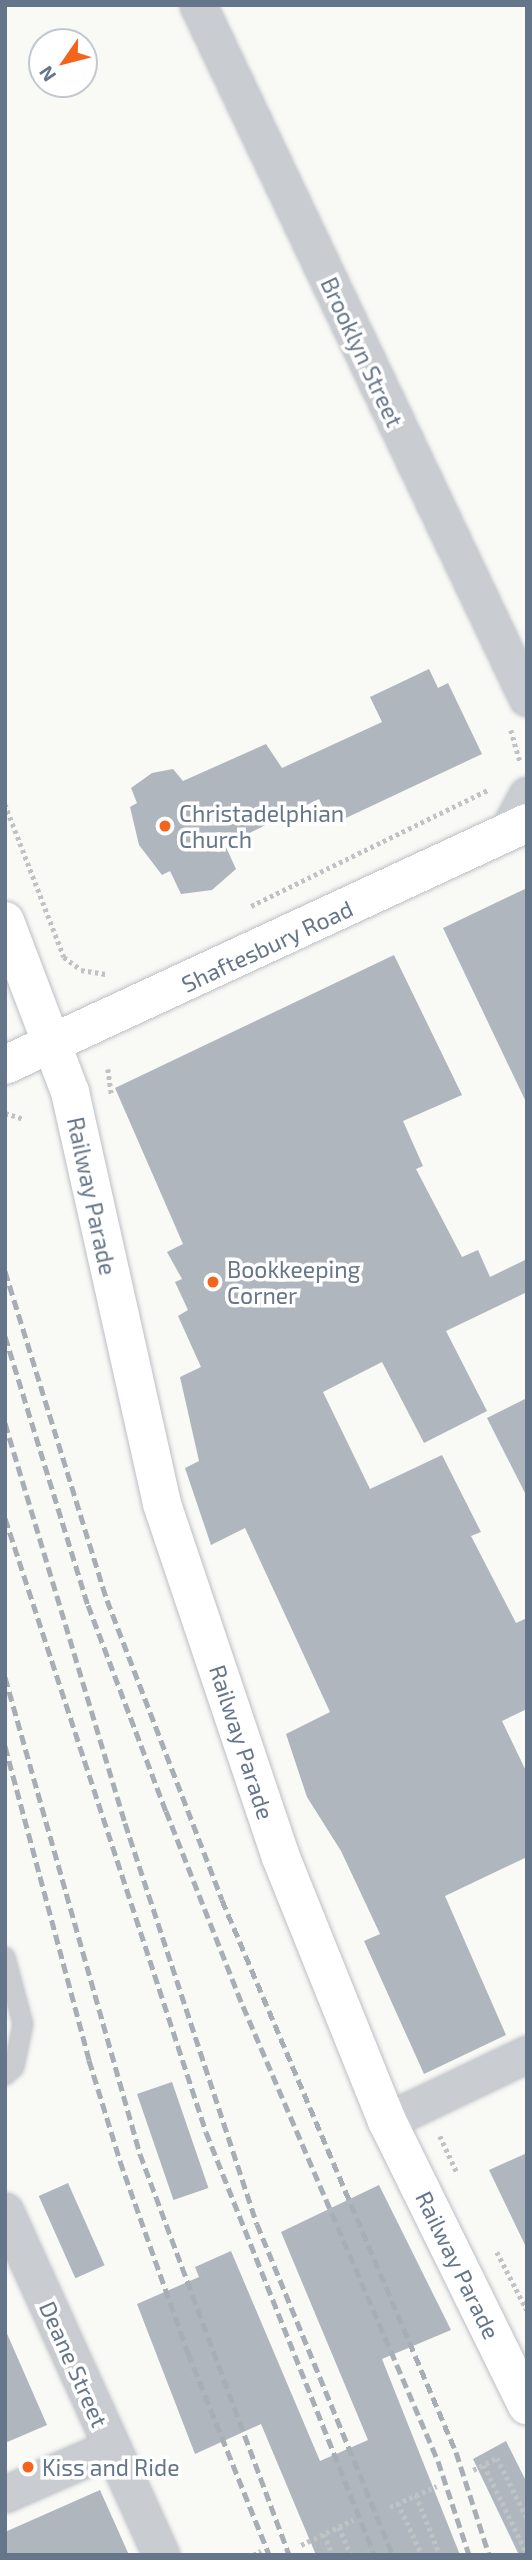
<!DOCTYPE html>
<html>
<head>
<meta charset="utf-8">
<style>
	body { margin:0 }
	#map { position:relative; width:532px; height:2560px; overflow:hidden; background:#f9f9f6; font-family:"Exo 2",sans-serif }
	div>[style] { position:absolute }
	.building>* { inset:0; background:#afb6be; transform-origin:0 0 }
	.path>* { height:4.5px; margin-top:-2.25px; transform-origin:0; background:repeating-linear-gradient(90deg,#c0c3c5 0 3.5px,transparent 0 7px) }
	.roads { filter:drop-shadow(0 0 2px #bbbfc5) drop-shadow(0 0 2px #bbbfc5) }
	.lane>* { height:18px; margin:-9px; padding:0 9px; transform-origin:9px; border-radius:9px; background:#c9ccd0 }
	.street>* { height:35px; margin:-17.5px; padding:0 17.5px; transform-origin:17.5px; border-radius:17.5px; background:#c9ccd0 }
	.secondary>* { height:38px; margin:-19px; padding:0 19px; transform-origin:19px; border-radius:19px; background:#fff }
	.rail>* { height:5px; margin-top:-2.5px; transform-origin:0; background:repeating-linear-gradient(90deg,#a8aeb5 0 10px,transparent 0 15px) }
	.dots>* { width:19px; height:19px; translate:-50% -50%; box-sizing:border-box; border:4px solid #fff; border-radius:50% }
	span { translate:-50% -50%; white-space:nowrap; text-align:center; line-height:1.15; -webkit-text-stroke:7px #fff; paint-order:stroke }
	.street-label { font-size:23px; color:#65768a }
	.poi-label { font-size:23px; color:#65768a }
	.left { translate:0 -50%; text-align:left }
	.frame { position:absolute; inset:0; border:7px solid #65768a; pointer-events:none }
	.north { position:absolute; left:28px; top:28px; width:70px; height:70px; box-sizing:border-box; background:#fff; border:2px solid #c1c8d0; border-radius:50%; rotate:235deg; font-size:19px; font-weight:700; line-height:28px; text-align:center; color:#65768a }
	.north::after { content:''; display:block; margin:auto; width:24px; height:32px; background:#f3641d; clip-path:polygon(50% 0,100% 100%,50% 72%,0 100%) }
</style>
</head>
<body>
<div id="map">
	<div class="building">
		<div style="clip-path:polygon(429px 669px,438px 688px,448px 683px,482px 754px,331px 825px,319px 799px,225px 845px,236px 869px,212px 890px,181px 894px,170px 871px,162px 875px,139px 845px,130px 807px,137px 803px,131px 788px,152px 773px,173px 769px,183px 781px,266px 744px,282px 768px,382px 722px,370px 697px)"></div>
		<div style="clip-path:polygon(527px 888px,527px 1104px,443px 928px)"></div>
		<div style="clip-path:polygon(394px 955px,462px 1095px,403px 1121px,423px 1166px,416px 1169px,462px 1257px,478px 1250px,490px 1277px,527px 1259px,527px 1292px,446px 1331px,487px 1411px,424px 1443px,382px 1362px,323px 1392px,370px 1489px,442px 1455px,481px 1532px,471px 1536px,516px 1623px,527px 1618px,527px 1709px,502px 1721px,527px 1773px,527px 1857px,445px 1896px,506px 2035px,424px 2074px,364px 1941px,380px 1934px,341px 1851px,307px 1797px,286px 1734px,330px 1712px,245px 1528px,211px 1545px,185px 1468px,199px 1461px,180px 1377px,201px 1367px,178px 1316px,188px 1310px,175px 1282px,182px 1279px,167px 1252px,183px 1244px,115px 1088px)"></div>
		<div style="clip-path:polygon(527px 1398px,527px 1497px,487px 1418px)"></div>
		<div style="left:172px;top:2082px;width:112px;height:37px;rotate:71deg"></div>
		<div style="clip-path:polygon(527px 2153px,527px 2249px,489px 2170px)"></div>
		<div style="left:68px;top:2183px;width:90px;height:32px;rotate:66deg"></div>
		<div style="clip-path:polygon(379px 2185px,451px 2330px,382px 2359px,460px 2555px,316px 2555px,261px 2424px,195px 2454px,137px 2304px,199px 2277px,195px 2267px,231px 2251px,320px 2461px,368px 2440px,281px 2232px)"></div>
		<div style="clip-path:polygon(5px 2329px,47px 2425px,5px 2443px)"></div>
		<div style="clip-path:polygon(506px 2441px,527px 2483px,527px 2555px,519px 2555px,473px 2459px)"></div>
		<div style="clip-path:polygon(100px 2490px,129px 2555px,5px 2555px,5px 2532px)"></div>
	</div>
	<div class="path">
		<div style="left:511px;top:730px;width:32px;rotate:74deg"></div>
		<div style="left:5px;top:804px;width:164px;rotate:68.9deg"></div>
		<div style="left:64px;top:957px;width:21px;rotate:37deg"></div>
		<div style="left:81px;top:970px;width:25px;rotate:9deg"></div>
		<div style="left:251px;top:906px;width:264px;rotate:-26.1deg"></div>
		<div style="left:108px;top:1069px;width:27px;rotate:82deg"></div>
		<div style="left:5px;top:1113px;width:20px;rotate:18deg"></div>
		<div style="left:440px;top:2136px;width:40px;rotate:65deg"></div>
		<div style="left:497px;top:2252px;width:65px;rotate:62.7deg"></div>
		<div style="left:484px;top:2465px;width:97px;rotate:64.2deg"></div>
		<div style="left:473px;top:2470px;width:27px;rotate:-27deg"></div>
		<div style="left:497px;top:2458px;width:67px;rotate:63.4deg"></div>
		<div style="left:416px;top:2495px;width:65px;rotate:68.2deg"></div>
		<div style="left:398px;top:2503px;width:57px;rotate:65.2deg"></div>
		<div style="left:390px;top:2507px;width:51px;rotate:-24.1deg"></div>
		<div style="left:339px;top:2527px;width:30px;rotate:67deg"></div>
		<div style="left:324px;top:2534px;width:23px;rotate:67deg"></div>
		<div style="left:301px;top:2545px;width:58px;rotate:-25.7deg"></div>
		<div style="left:253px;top:2555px;width:9px;rotate:-27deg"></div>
	</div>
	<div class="roads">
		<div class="lane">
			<div style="left:5px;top:1957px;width:69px;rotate:75deg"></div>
			<div style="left:23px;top:2024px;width:44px;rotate:101.8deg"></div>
			<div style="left:14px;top:2067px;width:12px;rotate:138deg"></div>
		</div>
		<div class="street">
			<div style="left:198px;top:5px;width:767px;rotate:64.6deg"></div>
			<div style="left:507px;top:832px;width:42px;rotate:-61.6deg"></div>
			<div style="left:387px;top:2121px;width:155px;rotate:-25.6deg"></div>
			<div style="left:5px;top:2211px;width:378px;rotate:65.6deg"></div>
			<div style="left:5px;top:2494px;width:117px;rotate:-23.7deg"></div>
		</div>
		<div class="secondary">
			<div style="left:5px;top:921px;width:183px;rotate:69.2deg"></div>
			<div style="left:70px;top:1092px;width:422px;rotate:77.4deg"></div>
			<div style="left:162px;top:1504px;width:370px;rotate:71.4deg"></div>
			<div style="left:280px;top:1855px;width:287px;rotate:68.1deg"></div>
			<div style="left:387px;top:2121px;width:317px;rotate:63.8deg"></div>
			<div style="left:5px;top:1065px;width:575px;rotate:-24.87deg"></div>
		</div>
	</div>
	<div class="rail">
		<div style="left:5px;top:1271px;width:344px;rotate:72.8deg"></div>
		<div style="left:107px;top:1600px;width:321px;rotate:69deg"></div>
		<div style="left:222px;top:1900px;width:600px;rotate:67.03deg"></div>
		<div style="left:456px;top:2452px;width:108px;rotate:72.2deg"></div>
		<div style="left:5px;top:1336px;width:282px;rotate:72.9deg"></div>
		<div style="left:88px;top:1605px;width:220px;rotate:69.3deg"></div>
		<div style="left:166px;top:1811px;width:210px;rotate:68.5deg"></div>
		<div style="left:243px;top:2006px;width:495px;rotate:66.8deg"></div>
		<div style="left:438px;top:2461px;width:99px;rotate:71.7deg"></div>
		<div style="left:5px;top:1423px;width:418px;rotate:73.3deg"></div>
		<div style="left:125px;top:1823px;width:422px;rotate:71.8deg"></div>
		<div style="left:257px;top:2224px;width:358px;rotate:67.7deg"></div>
		<div style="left:5px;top:1518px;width:646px;rotate:71.87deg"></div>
		<div style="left:206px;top:2132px;width:455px;rotate:68.3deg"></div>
		<div style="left:5px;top:1677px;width:496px;rotate:74.2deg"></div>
		<div style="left:140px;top:2154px;width:428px;rotate:69.6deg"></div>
		<div style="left:5px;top:1746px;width:325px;rotate:75deg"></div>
		<div style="left:89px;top:2060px;width:106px;rotate:72.9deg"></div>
		<div style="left:120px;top:2161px;width:204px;rotate:70.5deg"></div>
		<div style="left:188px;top:2353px;width:218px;rotate:68.1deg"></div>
	</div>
	<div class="dots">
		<div style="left:165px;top:826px;background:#f3641d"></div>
		<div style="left:213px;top:1282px;background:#f3641d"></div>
		<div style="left:28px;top:2467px;background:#f3641d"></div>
	</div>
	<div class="street-label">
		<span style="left:362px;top:352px;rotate:65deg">Brooklyn Street</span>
		<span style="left:267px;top:946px;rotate:-25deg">Shaftesbury Road</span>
		<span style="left:92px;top:1196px;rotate:78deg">Railway Parade</span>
		<span style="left:242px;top:1742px;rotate:72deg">Railway Parade</span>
		<span style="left:458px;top:2265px;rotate:64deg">Railway Parade</span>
		<span style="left:74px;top:2364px;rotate:66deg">Deane Street</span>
	</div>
	<div class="poi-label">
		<span class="left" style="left:179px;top:826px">Christadelphian<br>Church</span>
		<span class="left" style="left:227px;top:1282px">Bookkeeping<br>Corner</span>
		<span class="left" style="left:42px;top:2467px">Kiss and Ride</span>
	</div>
	<div class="frame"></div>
	<div class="north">N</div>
</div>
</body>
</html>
